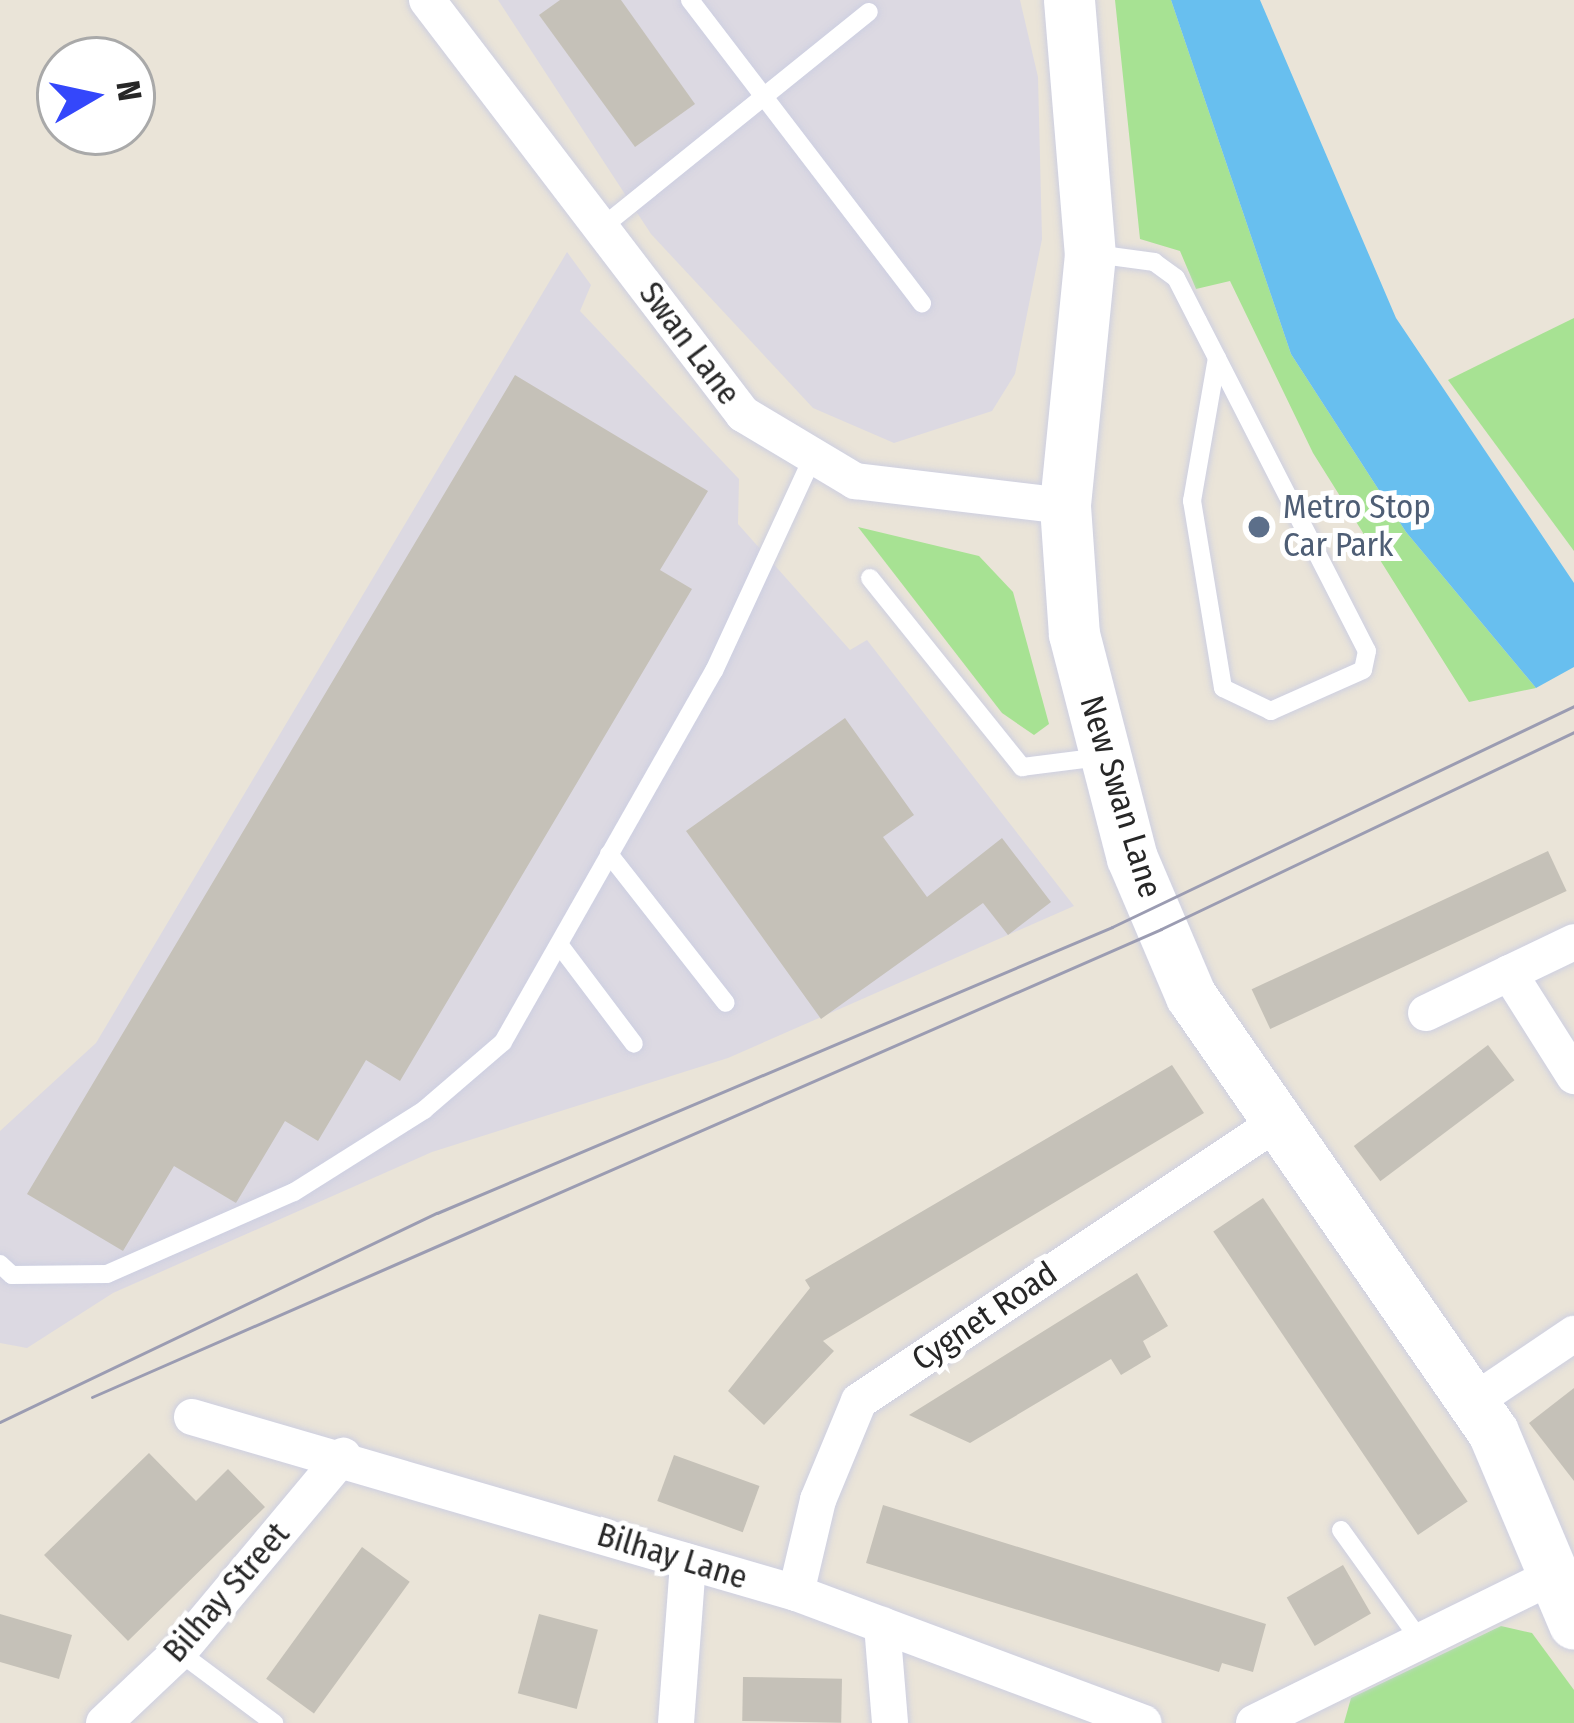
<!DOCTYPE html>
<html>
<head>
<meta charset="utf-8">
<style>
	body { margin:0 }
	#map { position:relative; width:1574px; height:1723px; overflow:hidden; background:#eae4d8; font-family:"Fira Sans Condensed",sans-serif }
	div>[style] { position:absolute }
	.industrial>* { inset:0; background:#dcd9e2 }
	.green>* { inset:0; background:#a7e293 }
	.water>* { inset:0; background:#68bfef }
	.building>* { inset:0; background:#c5c1b8; transform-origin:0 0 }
	.roads { filter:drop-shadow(0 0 3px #cdcfe1) drop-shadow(0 0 3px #cdcfe1) }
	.service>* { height:18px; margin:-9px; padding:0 9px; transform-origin:9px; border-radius:9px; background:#fff }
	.minor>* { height:36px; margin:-18px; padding:0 18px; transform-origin:18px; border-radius:18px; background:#fff }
	.secondary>* { height:51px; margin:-25.5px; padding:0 25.5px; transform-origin:25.5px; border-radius:25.5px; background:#fff }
	.tram>* { height:3px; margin:-1.5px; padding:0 1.5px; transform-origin:1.5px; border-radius:1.5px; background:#9b9cb2 }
	.dots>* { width:33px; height:33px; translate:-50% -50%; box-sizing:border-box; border:6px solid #fff; border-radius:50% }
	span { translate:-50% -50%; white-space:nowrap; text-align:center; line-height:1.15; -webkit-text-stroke:10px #fff; paint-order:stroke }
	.street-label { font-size:33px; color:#272727 }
	.service-label { font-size:33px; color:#4e5e75 }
	.left { translate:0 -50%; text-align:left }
	.north { position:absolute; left:36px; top:36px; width:120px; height:120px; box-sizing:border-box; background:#fff; border:3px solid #a9a9a9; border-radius:50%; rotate:81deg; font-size:33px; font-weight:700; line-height:48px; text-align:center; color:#272727 }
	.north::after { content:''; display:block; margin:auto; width:42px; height:54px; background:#3447fb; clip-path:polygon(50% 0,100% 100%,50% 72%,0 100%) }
</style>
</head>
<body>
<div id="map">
	<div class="industrial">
		<div style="clip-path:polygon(498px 0,1020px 0,1038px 77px,1042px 239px,1015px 374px,992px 411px,894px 443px,813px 408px,651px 234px)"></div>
		<div style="clip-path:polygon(567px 252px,591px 285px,580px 311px,739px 479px,738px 524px,850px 650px,867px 640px,1074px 906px,728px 1058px,432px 1152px,113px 1293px,27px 1348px,0 1343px,0 1131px,96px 1043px)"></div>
	</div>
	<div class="green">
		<div style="clip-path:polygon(1115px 0,1171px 0,1291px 354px,1406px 532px,1536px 688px,1469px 702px,1313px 453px,1230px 281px,1196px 289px,1180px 251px,1140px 239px)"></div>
		<div style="clip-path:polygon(1574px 318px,1574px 551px,1448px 380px)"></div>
		<div style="clip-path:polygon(858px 527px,979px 556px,1013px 592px,1049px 724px,1034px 735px,1002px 713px)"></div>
		<div style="clip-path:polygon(1501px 1626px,1532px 1633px,1574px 1690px,1574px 1723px,1344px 1723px,1351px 1698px)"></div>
	</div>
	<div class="water">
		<div style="clip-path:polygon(1171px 0,1260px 0,1396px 318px,1574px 583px,1574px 667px,1536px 688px,1406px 532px,1291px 354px)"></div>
	</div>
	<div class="building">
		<div style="clip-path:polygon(560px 0,621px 0,695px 104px,635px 147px,539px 15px)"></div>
		<div style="clip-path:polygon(515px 375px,708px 491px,660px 570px,692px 589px,400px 1081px,366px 1060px,318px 1141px,285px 1121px,236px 1203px,174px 1166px,123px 1251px,27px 1194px)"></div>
		<div style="clip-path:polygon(845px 718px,914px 815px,883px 837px,927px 897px,1002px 838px,1051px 902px,1008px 935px,983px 903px,821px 1019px,686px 831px)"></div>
		<div style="left:1548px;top:851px;width:44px;height:327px;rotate:65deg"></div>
		<div style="left:1488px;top:1045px;width:44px;height:168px;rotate:53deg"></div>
		<div style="clip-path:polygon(1172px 1065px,1204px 1113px,823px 1341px,834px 1351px,764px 1425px,728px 1391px,810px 1288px,805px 1280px)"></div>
		<div style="left:1263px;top:1198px;width:366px;height:60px;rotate:56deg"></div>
		<div style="clip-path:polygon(1137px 1273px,1168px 1326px,1143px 1341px,1151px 1357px,1121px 1375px,1111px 1359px,970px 1443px,909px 1415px)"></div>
		<div style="clip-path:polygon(1574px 1388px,1574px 1481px,1529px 1423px)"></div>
		<div style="clip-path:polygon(149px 1453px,196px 1501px,228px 1469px,265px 1507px,128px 1641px,44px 1555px)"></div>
		<div style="left:674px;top:1455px;width:91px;height:49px;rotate:20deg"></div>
		<div style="clip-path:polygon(883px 1505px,1266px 1624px,1253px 1672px,1222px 1663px,1219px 1672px,866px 1563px)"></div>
		<div style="left:362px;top:1547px;width:59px;height:163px;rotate:36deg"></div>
		<div style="left:1343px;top:1565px;width:56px;height:65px;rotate:60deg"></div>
		<div style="clip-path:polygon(0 1614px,72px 1635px,59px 1679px,0 1662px)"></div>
		<div style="left:539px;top:1614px;width:61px;height:82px;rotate:15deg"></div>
		<div style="left:743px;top:1677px;width:99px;height:44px;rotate:1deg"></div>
	</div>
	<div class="roads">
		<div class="service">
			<div style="left:690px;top:0;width:382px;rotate:52.6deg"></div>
			<div style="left:601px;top:228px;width:344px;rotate:-38.9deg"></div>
			<div style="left:1095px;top:254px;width:60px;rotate:7.7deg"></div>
			<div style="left:1154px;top:262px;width:27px;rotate:36deg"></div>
			<div style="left:1176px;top:278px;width:48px;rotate:62.9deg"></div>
			<div style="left:1198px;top:321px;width:42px;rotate:62.8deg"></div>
			<div style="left:1217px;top:358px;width:329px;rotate:62.9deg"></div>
			<div style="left:1367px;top:651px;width:19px;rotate:102deg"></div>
			<div style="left:1363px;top:670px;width:101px;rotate:156deg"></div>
			<div style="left:1271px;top:711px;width:53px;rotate:-154.4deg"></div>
			<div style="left:1223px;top:688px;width:190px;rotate:-99.4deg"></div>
			<div style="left:1192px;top:501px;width:145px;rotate:-80.1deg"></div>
			<div style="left:870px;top:578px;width:243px;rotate:51.2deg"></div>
			<div style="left:1022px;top:767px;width:79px;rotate:-7.3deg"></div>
			<div style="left:609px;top:854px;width:189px;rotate:51.9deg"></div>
			<div style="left:561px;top:947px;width:121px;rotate:53deg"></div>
			<div style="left:0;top:1264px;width:16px;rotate:43deg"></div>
			<div style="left:12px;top:1275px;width:95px;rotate:-0.6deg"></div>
			<div style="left:107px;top:1274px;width:204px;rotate:-23.7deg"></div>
			<div style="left:294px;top:1192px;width:154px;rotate:-32.2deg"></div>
			<div style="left:424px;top:1110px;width:104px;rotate:-40.7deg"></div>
			<div style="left:503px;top:1042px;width:427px;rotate:-60.4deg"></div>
			<div style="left:714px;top:671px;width:229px;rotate:-65.2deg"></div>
			<div style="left:1341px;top:1530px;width:132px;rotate:54.3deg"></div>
			<div style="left:179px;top:1652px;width:119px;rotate:36.8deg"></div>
		</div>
		<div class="minor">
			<div style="left:427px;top:0;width:521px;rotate:52.65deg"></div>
			<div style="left:743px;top:414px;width:131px;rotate:30.9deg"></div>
			<div style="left:855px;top:481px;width:211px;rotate:6.8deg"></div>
			<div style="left:1509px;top:973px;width:122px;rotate:57.7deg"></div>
			<div style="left:1426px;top:1013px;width:164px;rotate:-25.6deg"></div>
			<div style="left:1473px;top:1402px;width:122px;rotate:-34deg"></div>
			<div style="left:192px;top:1417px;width:629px;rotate:16.25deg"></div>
			<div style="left:796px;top:1593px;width:371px;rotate:20.5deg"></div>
			<div style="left:796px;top:1593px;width:96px;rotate:-76.7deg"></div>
			<div style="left:818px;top:1500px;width:107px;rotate:-67.5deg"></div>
			<div style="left:859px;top:1401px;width:505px;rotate:-33.69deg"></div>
			<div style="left:882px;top:1625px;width:98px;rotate:85.3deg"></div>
			<div style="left:104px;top:1723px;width:103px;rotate:-43.4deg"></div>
			<div style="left:179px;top:1652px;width:256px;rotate:-50.1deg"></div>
			<div style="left:676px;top:1723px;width:160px;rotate:-85.7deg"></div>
			<div style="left:1254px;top:1723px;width:333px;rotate:-26.2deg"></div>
		</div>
		<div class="secondary">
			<div style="left:1069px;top:0;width:255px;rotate:85.3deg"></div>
			<div style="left:1090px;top:254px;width:253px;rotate:95.7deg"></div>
			<div style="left:1065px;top:506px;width:128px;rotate:86deg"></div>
			<div style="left:1074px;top:634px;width:231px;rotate:75.5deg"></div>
			<div style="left:1132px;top:858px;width:150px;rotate:66.9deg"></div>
			<div style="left:1191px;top:996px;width:530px;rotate:55.29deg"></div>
			<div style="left:1493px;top:1432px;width:208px;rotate:67.1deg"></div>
		</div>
	</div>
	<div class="tram">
		<div style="left:92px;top:1397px;width:1167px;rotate:-23.64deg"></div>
		<div style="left:1161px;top:929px;width:458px;rotate:-25.5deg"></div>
		<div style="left:0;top:1422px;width:484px;rotate:-25.6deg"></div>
		<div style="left:437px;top:1213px;width:733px;rotate:-22.96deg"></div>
		<div style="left:1112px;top:927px;width:512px;rotate:-25.56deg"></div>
	</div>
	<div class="dots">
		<div style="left:1259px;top:527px;background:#5c6f8a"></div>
	</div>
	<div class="street-label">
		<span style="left:689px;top:344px;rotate:53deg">Swan Lane</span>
		<span style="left:1120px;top:797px;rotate:73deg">New Swan Lane</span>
		<span style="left:985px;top:1317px;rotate:-34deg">Cygnet Road</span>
		<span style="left:672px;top:1557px;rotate:17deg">Bilhay Lane</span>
		<span style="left:227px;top:1593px;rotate:-49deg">Bilhay Street</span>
	</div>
	<div class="service-label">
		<span class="left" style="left:1283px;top:527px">Metro Stop<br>Car Park</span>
	</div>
	<div class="north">N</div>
</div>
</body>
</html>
